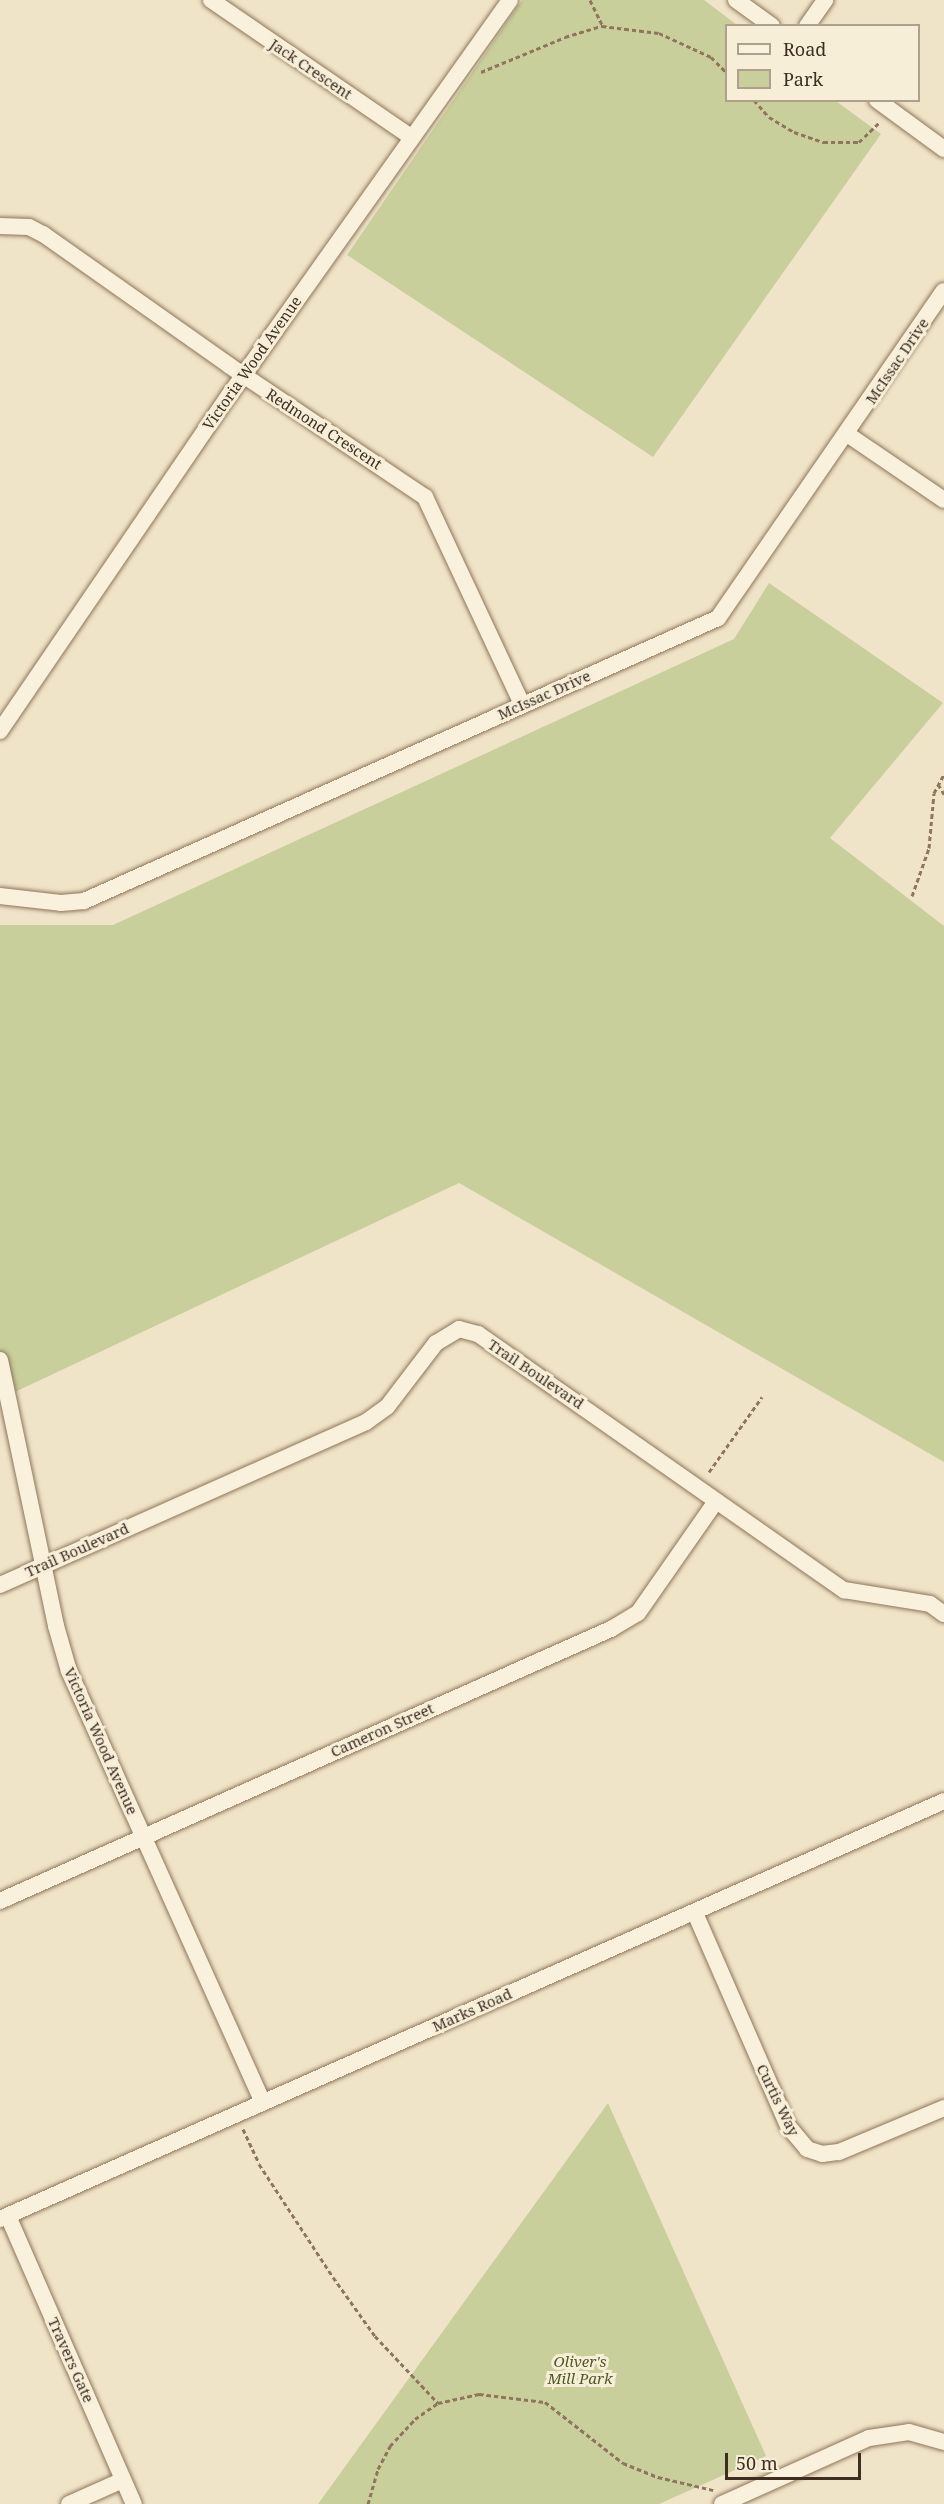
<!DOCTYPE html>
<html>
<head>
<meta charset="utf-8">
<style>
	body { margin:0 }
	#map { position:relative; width:944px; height:2504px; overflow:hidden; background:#f0e4c8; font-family:"Noto Serif",serif }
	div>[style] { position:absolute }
	.green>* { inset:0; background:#c9cf9b }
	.path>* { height:3px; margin-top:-1.5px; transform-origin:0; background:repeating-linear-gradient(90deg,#8d765c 0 4.5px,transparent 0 7.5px) }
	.roads { filter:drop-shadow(0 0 2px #8d765c) drop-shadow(0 0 2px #8d765c) }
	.minor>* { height:16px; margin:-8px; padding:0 8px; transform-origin:8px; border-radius:8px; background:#faf1dc }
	span { translate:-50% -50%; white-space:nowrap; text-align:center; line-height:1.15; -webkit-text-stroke:6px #f7eed8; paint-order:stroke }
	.street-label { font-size:15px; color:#3d2e20 }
	.park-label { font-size:15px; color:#4d5a26; font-style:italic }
	.legend { position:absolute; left:725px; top:24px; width:195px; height:78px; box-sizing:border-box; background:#f7eed8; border:2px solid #ada18e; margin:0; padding:8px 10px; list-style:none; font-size:18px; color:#3d2e20 }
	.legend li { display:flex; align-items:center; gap:12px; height:30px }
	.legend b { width:30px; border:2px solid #ada18e }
	.scale { position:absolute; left:725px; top:2453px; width:136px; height:27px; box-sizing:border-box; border:3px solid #3d2e20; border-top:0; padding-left:8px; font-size:18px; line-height:21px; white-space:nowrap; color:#3d2e20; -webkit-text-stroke:4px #f7eed8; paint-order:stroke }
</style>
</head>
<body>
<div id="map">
	<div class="green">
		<div style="clip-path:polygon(522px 0,704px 0,737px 25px,726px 26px,726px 100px,836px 101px,881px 134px,653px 457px,347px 255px)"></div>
		<div style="clip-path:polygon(769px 583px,943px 703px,830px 838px,944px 926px,944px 1462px,459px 1183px,0 1399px,0 925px,113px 925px,734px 639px)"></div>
		<div style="clip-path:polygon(608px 2103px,766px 2456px,659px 2504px,318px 2504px)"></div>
	</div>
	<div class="path">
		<div style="left:590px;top:0;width:28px;rotate:64deg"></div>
		<div style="left:481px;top:72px;width:91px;rotate:-22.6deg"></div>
		<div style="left:565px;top:37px;width:39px;rotate:-17deg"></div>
		<div style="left:602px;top:26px;width:57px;rotate:7deg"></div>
		<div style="left:659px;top:33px;width:57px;rotate:24.8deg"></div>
		<div style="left:711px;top:57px;width:21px;rotate:45deg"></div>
		<div style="left:754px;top:100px;width:23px;rotate:49deg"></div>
		<div style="left:769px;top:117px;width:29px;rotate:31deg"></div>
		<div style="left:794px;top:132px;width:31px;rotate:19deg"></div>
		<div style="left:823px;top:142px;width:36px"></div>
		<div style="left:859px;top:142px;width:29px;rotate:-44deg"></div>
		<div style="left:938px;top:784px;width:12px;rotate:59deg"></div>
		<div style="left:912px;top:896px;width:51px;rotate:-70.5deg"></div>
		<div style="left:929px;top:848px;width:55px;rotate:-84.8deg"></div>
		<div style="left:934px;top:793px;width:21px;rotate:-62deg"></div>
		<div style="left:709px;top:1472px;width:92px;rotate:-54.8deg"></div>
		<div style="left:243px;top:2129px;width:38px;rotate:65deg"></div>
		<div style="left:259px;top:2164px;width:135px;rotate:56.8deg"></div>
		<div style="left:333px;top:2277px;width:72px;rotate:54.6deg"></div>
		<div style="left:375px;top:2336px;width:92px;rotate:46.8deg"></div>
		<div style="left:368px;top:2504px;width:36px;rotate:-74deg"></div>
		<div style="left:378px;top:2469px;width:26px;rotate:-62deg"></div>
		<div style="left:390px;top:2446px;width:37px;rotate:-47deg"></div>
		<div style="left:415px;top:2419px;width:28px;rotate:-35deg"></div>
		<div style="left:438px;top:2403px;width:42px;rotate:-12.4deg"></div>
		<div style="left:479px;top:2394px;width:66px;rotate:6.9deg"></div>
		<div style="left:545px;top:2402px;width:99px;rotate:38deg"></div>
		<div style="left:623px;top:2463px;width:38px;rotate:22deg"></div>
		<div style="left:658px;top:2477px;width:57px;rotate:13.3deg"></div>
	</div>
	<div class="roads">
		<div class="minor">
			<div style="left:211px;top:0;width:242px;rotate:34.4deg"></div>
			<div style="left:736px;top:0;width:44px;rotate:35.8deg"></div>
			<div style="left:807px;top:26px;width:32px;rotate:-55deg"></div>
			<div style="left:877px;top:100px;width:83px;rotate:36.2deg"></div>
			<div style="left:0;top:226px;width:29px;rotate:2deg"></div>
			<div style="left:29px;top:227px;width:16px;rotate:27deg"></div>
			<div style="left:43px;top:234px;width:229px;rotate:35.2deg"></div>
			<div style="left:230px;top:366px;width:235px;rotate:33.9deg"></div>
			<div style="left:425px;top:497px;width:229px;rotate:64.9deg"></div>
			<div style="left:847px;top:434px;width:117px;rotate:34.2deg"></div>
			<div style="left:0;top:731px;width:408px;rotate:-55.7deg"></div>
			<div style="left:230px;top:394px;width:483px;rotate:-54.6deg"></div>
			<div style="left:0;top:896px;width:61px;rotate:6.5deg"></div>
			<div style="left:61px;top:903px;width:23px;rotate:-5deg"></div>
			<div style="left:84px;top:901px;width:694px;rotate:-24.05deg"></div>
			<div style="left:718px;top:618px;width:397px;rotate:-55.4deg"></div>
			<div style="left:0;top:1360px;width:272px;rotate:78.1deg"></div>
			<div style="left:56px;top:1626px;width:47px;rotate:73.9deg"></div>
			<div style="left:69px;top:1671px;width:473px;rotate:65.8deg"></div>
			<div style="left:0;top:1585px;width:401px;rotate:-24deg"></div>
			<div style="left:366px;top:1422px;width:26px;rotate:-36deg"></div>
			<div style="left:387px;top:1407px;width:81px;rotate:-52.6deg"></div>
			<div style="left:436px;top:1343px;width:27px;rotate:-31deg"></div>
			<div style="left:459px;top:1329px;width:20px;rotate:15deg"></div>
			<div style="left:478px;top:1334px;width:447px;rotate:35deg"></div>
			<div style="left:844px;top:1590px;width:87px;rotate:9.2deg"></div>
			<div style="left:930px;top:1604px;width:17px;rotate:36deg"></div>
			<div style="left:0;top:1901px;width:669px;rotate:-24deg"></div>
			<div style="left:611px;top:1629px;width:31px;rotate:-31deg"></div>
			<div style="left:638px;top:1613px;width:136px;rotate:-55.1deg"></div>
			<div style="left:695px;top:1913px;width:232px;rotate:66.4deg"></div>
			<div style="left:788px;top:2126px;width:30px;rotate:50deg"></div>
			<div style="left:807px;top:2149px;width:16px;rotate:18deg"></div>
			<div style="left:822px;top:2154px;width:17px;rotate:-7deg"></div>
			<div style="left:839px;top:2152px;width:114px;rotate:-22.7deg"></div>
			<div style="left:8px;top:2216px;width:314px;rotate:66.4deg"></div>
			<div style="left:0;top:2219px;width:1032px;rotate:-23.88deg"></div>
			<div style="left:69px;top:2504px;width:59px;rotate:-24deg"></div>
			<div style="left:722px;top:2504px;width:161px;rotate:-24.2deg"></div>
			<div style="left:869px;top:2438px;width:40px;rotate:-8.5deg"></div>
			<div style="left:909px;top:2432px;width:36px;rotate:16deg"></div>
		</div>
	</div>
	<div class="street-label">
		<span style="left:311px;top:69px;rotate:34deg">Jack Crescent</span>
		<span style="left:897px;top:361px;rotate:-56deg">McIssac Drive</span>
		<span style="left:252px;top:363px;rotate:-55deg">Victoria Wood Avenue</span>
		<span style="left:324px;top:429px;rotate:33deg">Redmond Crescent</span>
		<span style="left:544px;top:695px;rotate:-24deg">McIssac Drive</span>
		<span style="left:536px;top:1374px;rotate:34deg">Trail Boulevard</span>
		<span style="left:77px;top:1550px;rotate:-24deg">Trail Boulevard</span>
		<span style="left:382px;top:1730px;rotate:-24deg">Cameron Street</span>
		<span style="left:101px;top:1741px;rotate:66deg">Victoria Wood Avenue</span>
		<span style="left:472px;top:2010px;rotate:-24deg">Marks Road</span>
		<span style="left:778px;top:2100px;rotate:64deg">Curtis Way</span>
		<span style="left:71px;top:2360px;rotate:66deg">Travers Gate</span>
	</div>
	<div class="park-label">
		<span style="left:580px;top:2370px">Oliver's<br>Mill Park</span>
	</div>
	<ul class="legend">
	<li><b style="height:8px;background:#faf1dc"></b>Road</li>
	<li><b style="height:16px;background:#c9cf9b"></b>Park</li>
	</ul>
	<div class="scale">50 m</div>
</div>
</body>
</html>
